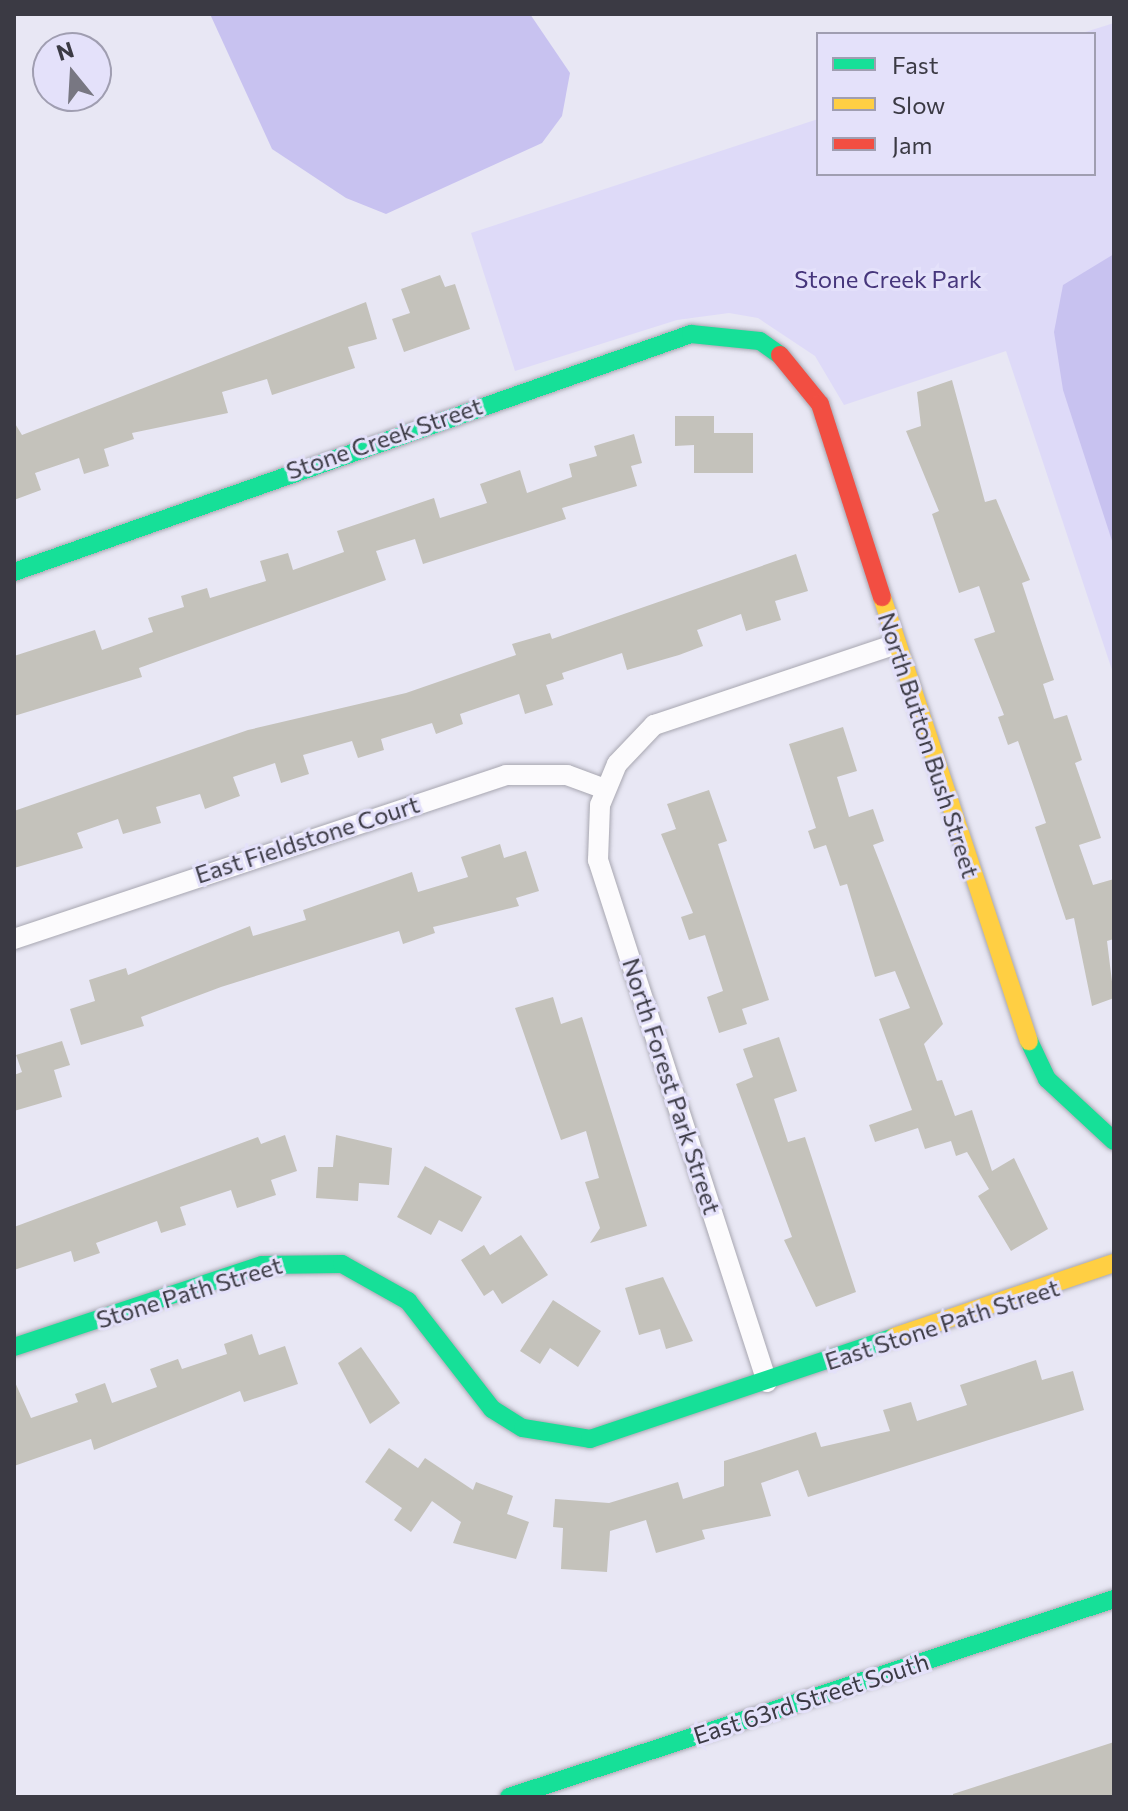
<!DOCTYPE html>
<html>
<head>
<meta charset="utf-8">
<style>
	body { margin:0 }
	#map { position:relative; width:1128px; height:1811px; overflow:hidden; background:#e8e7f4; font-family:Commissioner,sans-serif }
	div>[style] { position:absolute }
	.green>* { inset:0; background:#dedaf8 }
	.water>* { inset:0; background:#c8c2f0 }
	.building>* { inset:0; background:#c4c2bb }
	.roads { filter:drop-shadow(0 0 2px #a8a7b1) drop-shadow(0 0 2px #a8a7b1) }
	.street>* { height:20px; margin:-10px; padding:0 10px; transform-origin:10px; border-radius:10px; background:#fcfbfd }
	.fast>* { height:18px; margin:-9px; padding:0 9px; transform-origin:9px; border-radius:9px; background:#16e098 }
	.slow>* { height:18px; margin:-9px; padding:0 9px; transform-origin:9px; border-radius:9px; background:#ffcf43 }
	.jam>* { height:18px; margin:-9px; padding:0 9px; transform-origin:9px; border-radius:9px; background:#f24e42 }
	span { translate:-50% -50%; white-space:nowrap; text-align:center; line-height:1.15; -webkit-text-stroke:6px #e4e1fa; paint-order:stroke }
	.park-label { font-size:24px; color:#46367c }
	.street-label { font-size:24px; color:#3b3a44 }
	.frame { position:absolute; inset:0; border:16px solid #3b3a44; pointer-events:none }
	.legend { position:absolute; left:816px; top:32px; width:280px; height:144px; box-sizing:border-box; background:#e4e1fa; border:2px solid #a09eb1; margin:0; padding:10px 14px; list-style:none; font-size:24px; color:#3b3a44 }
	.legend li { display:flex; align-items:center; gap:16px; height:40px }
	.legend b { width:40px; border:2px solid #a09eb1 }
	.north { position:absolute; left:32px; top:32px; width:80px; height:80px; box-sizing:border-box; background:#e4e1fa; border:2px solid #a09eb1; border-radius:50%; rotate:342deg; font-size:22px; font-weight:700; line-height:32px; text-align:center; color:#3b3a44 }
	.north::after { content:''; display:block; margin:auto; width:28px; height:36px; background:#787782; clip-path:polygon(50% 0,100% 100%,50% 72%,0 100%) }
</style>
</head>
<body>
<div id="map">
	<div class="green">
		<div style="clip-path:polygon(1114px 23px,1114px 676px,1006px 351px,844px 405px,815px 356px,758px 318px,729px 313px,677px 320px,515px 371px,471px 233px,818px 119px,818px 174px,1094px 174px,1094px 34px,1079px 34px)"></div>
	</div>
	<div class="water">
		<div style="clip-path:polygon(210px 14px,530px 14px,570px 73px,562px 116px,542px 143px,386px 214px,346px 198px,272px 149px)"></div>
		<div style="clip-path:polygon(1114px 254px,1114px 547px,1063px 390px,1054px 332px,1063px 285px)"></div>
	</div>
	<div class="building">
		<div style="clip-path:polygon(440px 275px,445px 287px,455px 284px,470px 329px,404px 352px,392px 319px,410px 313px,401px 289px)"></div>
		<div style="clip-path:polygon(366px 302px,377px 339px,348px 347px,355px 368px,272px 395px,267px 379px,222px 392px,228px 413px,132px 433px,134px 439px,104px 449px,109px 466px,84px 474px,79px 458px,35px 473px,41px 490px,14px 500px,14px 422px,22px 435px)"></div>
		<div style="clip-path:polygon(952px 380px,985px 502px,996px 499px,1030px 580px,1022px 583px,1054px 680px,1043px 684px,1054px 719px,1067px 715px,1082px 760px,1075px 763px,1101px 838px,1079px 845px,1093px 885px,1114px 879px,1114px 939px,1107px 941px,1114px 998px,1092px 1006px,1074px 918px,1066px 920px,1035px 827px,1046px 823px,1036px 793px,1018px 741px,1008px 745px,998px 717px,1004px 715px,974px 639px,995px 632px,979px 586px,959px 593px,932px 514px,939px 511px,906px 431px,921px 426px,917px 392px)"></div>
		<div style="clip-path:polygon(675px 416px,714px 416px,714px 433px,753px 433px,753px 473px,694px 473px,694px 445px,675px 446px)"></div>
		<div style="clip-path:polygon(634px 434px,642px 463px,631px 466px,637px 486px,562px 508px,566px 519px,423px 564px,415px 539px,376px 551px,386px 580px,139px 668px,142px 677px,14px 716px,14px 656px,95px 630px,102px 650px,153px 632px,148px 618px,184px 607px,181px 596px,207px 588px,210px 598px,266px 581px,260px 561px,288px 553px,293px 570px,344px 552px,337px 531px,434px 498px,440px 518px,487px 503px,480px 484px,520px 470px,527px 493px,572px 477px,569px 464px,597px 456px,594px 446px)"></div>
		<div style="clip-path:polygon(796px 554px,808px 591px,775px 601px,781px 620px,746px 631px,741px 614px,697px 630px,703px 646px,679px 655px,627px 670px,622px 653px,562px 673px,564px 679px,546px 685px,553px 705px,525px 714px,519px 694px,460px 714px,463px 724px,436px 734px,432px 723px,381px 739px,384px 750px,358px 758px,352px 741px,303px 755px,309px 774px,281px 783px,275px 763px,233px 777px,240px 796px,205px 809px,200px 794px,156px 807px,161px 823px,123px 834px,118px 819px,77px 833px,83px 848px,14px 868px,14px 811px,248px 730px,406px 693px,516px 655px,512px 644px,550px 633px,552px 639px)"></div>
		<div style="clip-path:polygon(843px 727px,857px 771px,837px 777px,849px 817px,873px 809px,884px 841px,873px 845px,943px 1024px,924px 1044px,937px 1081px,942px 1080px,955px 1116px,972px 1110px,992px 1171px,1014px 1158px,1048px 1229px,1011px 1251px,978px 1196px,989px 1189px,967px 1152px,956px 1156px,951px 1141px,925px 1149px,918px 1128px,875px 1142px,869px 1125px,912px 1110px,879px 1019px,910px 1008px,895px 971px,875px 977px,847px 884px,840px 886px,826px 845px,814px 849px,808px 831px,816px 828px,789px 744px)"></div>
		<div style="clip-path:polygon(709px 790px,727px 841px,718px 844px,769px 1000px,742px 1009px,747px 1024px,719px 1033px,707px 997px,723px 991px,705px 935px,689px 940px,681px 917px,693px 913px,661px 834px,676px 829px,667px 804px)"></div>
		<div style="clip-path:polygon(500px 844px,504px 858px,526px 851px,539px 891px,516px 898px,519px 906px,433px 927px,435px 933px,403px 944px,399px 931px,221px 987px,141px 1017px,144px 1026px,81px 1045px,70px 1009px,95px 1001px,89px 980px,126px 968px,128px 975px,250px 926px,253px 936px,306px 920px,303px 910px,412px 872px,418px 892px,468px 877px,461px 857px)"></div>
		<div style="clip-path:polygon(553px 997px,561px 1024px,582px 1017px,647px 1226px,590px 1243px,600px 1228px,585px 1182px,599px 1178px,586px 1131px,561px 1140px,515px 1008px)"></div>
		<div style="clip-path:polygon(779px 1037px,797px 1091px,774px 1099px,788px 1142px,805px 1137px,856px 1292px,816px 1307px,784px 1240px,792px 1237px,736px 1084px,753px 1077px,743px 1049px)"></div>
		<div style="clip-path:polygon(62px 1041px,70px 1065px,54px 1070px,62px 1097px,14px 1111px,14px 1075px,22px 1072px,16px 1055px)"></div>
		<div style="clip-path:polygon(285px 1135px,297px 1171px,271px 1180px,276px 1195px,237px 1208px,231px 1190px,180px 1207px,186px 1225px,161px 1233px,157px 1221px,96px 1243px,100px 1253px,74px 1262px,71px 1251px,14px 1270px,14px 1227px,258px 1137px,261px 1144px)"></div>
		<div style="clip-path:polygon(336px 1135px,392px 1148px,389px 1185px,359px 1183px,358px 1201px,316px 1198px,318px 1167px,333px 1167px)"></div>
		<div style="clip-path:polygon(425px 1166px,482px 1197px,462px 1232px,439px 1220px,431px 1235px,397px 1217px)"></div>
		<div style="clip-path:polygon(521px 1235px,548px 1275px,502px 1304px,493px 1290px,484px 1296px,461px 1260px,484px 1245px,490px 1255px)"></div>
		<div style="clip-path:polygon(663px 1277px,693px 1341px,666px 1349px,660px 1329px,639px 1335px,625px 1288px)"></div>
		<div style="clip-path:polygon(553px 1300px,601px 1331px,578px 1367px,550px 1348px,540px 1364px,520px 1351px)"></div>
		<div style="clip-path:polygon(252px 1334px,259px 1355px,285px 1346px,298px 1384px,244px 1402px,240px 1391px,94px 1450px,91px 1439px,14px 1466px,14px 1380px,31px 1418px,78px 1402px,75px 1394px,105px 1383px,112px 1403px,157px 1387px,150px 1369px,178px 1359px,182px 1369px,227px 1354px,224px 1344px)"></div>
		<div style="clip-path:polygon(361px 1347px,400px 1403px,370px 1424px,338px 1363px)"></div>
		<div style="clip-path:polygon(1036px 1360px,1042px 1380px,1073px 1371px,1084px 1410px,808px 1497px,798px 1470px,761px 1483px,771px 1516px,702px 1530px,705px 1539px,656px 1553px,646px 1520px,610px 1531px,607px 1572px,561px 1569px,563px 1528px,553px 1527px,555px 1499px,609px 1503px,678px 1482px,683px 1499px,724px 1486px,724px 1461px,816px 1432px,821px 1447px,890px 1431px,883px 1410px,911px 1402px,917px 1421px,967px 1405px,960px 1385px)"></div>
		<div style="clip-path:polygon(389px 1448px,418px 1468px,425px 1458px,473px 1490px,476px 1482px,513px 1496px,507px 1514px,529px 1522px,516px 1559px,453px 1543px,461px 1522px,432px 1501px,411px 1532px,394px 1520px,402px 1508px,365px 1482px)"></div>
		<div style="clip-path:polygon(1114px 1742px,1114px 1797px,953px 1797px,953px 1794px)"></div>
	</div>
	<div class="roads">
		<div class="street">
			<div style="left:14px;top:939px;width:519px;rotate:-18.43deg"></div>
			<div style="left:506px;top:775px;width:61px"></div>
			<div style="left:567px;top:775px;width:40px;rotate:20.2deg"></div>
			<div style="left:767px;top:1382px;width:549px;rotate:-107.94deg"></div>
			<div style="left:598px;top:860px;width:55px;rotate:-87.9deg"></div>
			<div style="left:600px;top:805px;width:44px;rotate:-67.5deg"></div>
			<div style="left:617px;top:764px;width:54px;rotate:-46.5deg"></div>
			<div style="left:654px;top:725px;width:255px;rotate:-18.5deg"></div>
		</div>
		<div class="fast">
			<div style="left:14px;top:572px;width:718px;rotate:-19.37deg"></div>
			<div style="left:691px;top:334px;width:69px;rotate:5.8deg"></div>
			<div style="left:760px;top:341px;width:24px;rotate:35deg"></div>
			<div style="left:1029px;top:1041px;width:42px;rotate:64.7deg"></div>
			<div style="left:1047px;top:1079px;width:91px;rotate:42.8deg"></div>
			<div style="left:14px;top:1347px;width:261px;rotate:-18.3deg"></div>
			<div style="left:262px;top:1265px;width:80px;rotate:-0.7deg"></div>
			<div style="left:342px;top:1264px;width:76px;rotate:29.3deg"></div>
			<div style="left:408px;top:1301px;width:137px;rotate:52.1deg"></div>
			<div style="left:492px;top:1409px;width:36px;rotate:32deg"></div>
			<div style="left:523px;top:1428px;width:68px;rotate:9.3deg"></div>
			<div style="left:590px;top:1439px;width:321px;rotate:-18.5deg"></div>
			<div style="left:509px;top:1797px;width:637px;rotate:-18.12deg"></div>
		</div>
		<div class="slow">
			<div style="left:882px;top:597px;width:468px;rotate:71.7deg"></div>
			<div style="left:894px;top:1337px;width:232px;rotate:-18.6deg"></div>
		</div>
		<div class="jam">
			<div style="left:780px;top:355px;width:63px;rotate:50.8deg"></div>
			<div style="left:820px;top:404px;width:203px;rotate:72.2deg"></div>
		</div>
	</div>
	<div class="park-label">
		<span style="left:888px;top:279px">Stone Creek Park</span>
	</div>
	<div class="street-label">
		<span style="left:384px;top:438px;rotate:-19deg">Stone Creek Street</span>
		<span style="left:929px;top:745px;rotate:72deg">North Button Bush Street</span>
		<span style="left:307px;top:839px;rotate:-18deg">East Fieldstone Court</span>
		<span style="left:672px;top:1086px;rotate:72deg">North Forest Park Street</span>
		<span style="left:189px;top:1292px;rotate:-17deg">Stone Path Street</span>
		<span style="left:942px;top:1324px;rotate:-18deg">East Stone Path Street</span>
		<span style="left:811px;top:1698px;rotate:-18deg">East 63rd Street South</span>
	</div>
	<div class="frame"></div>
	<ul class="legend">
	<li><b style="height:10px;background:#16e098"></b>Fast</li>
	<li><b style="height:10px;background:#ffcf43"></b>Slow</li>
	<li><b style="height:10px;background:#f24e42"></b>Jam</li>
	</ul>
	<div class="north">N</div>
</div>
</body>
</html>
